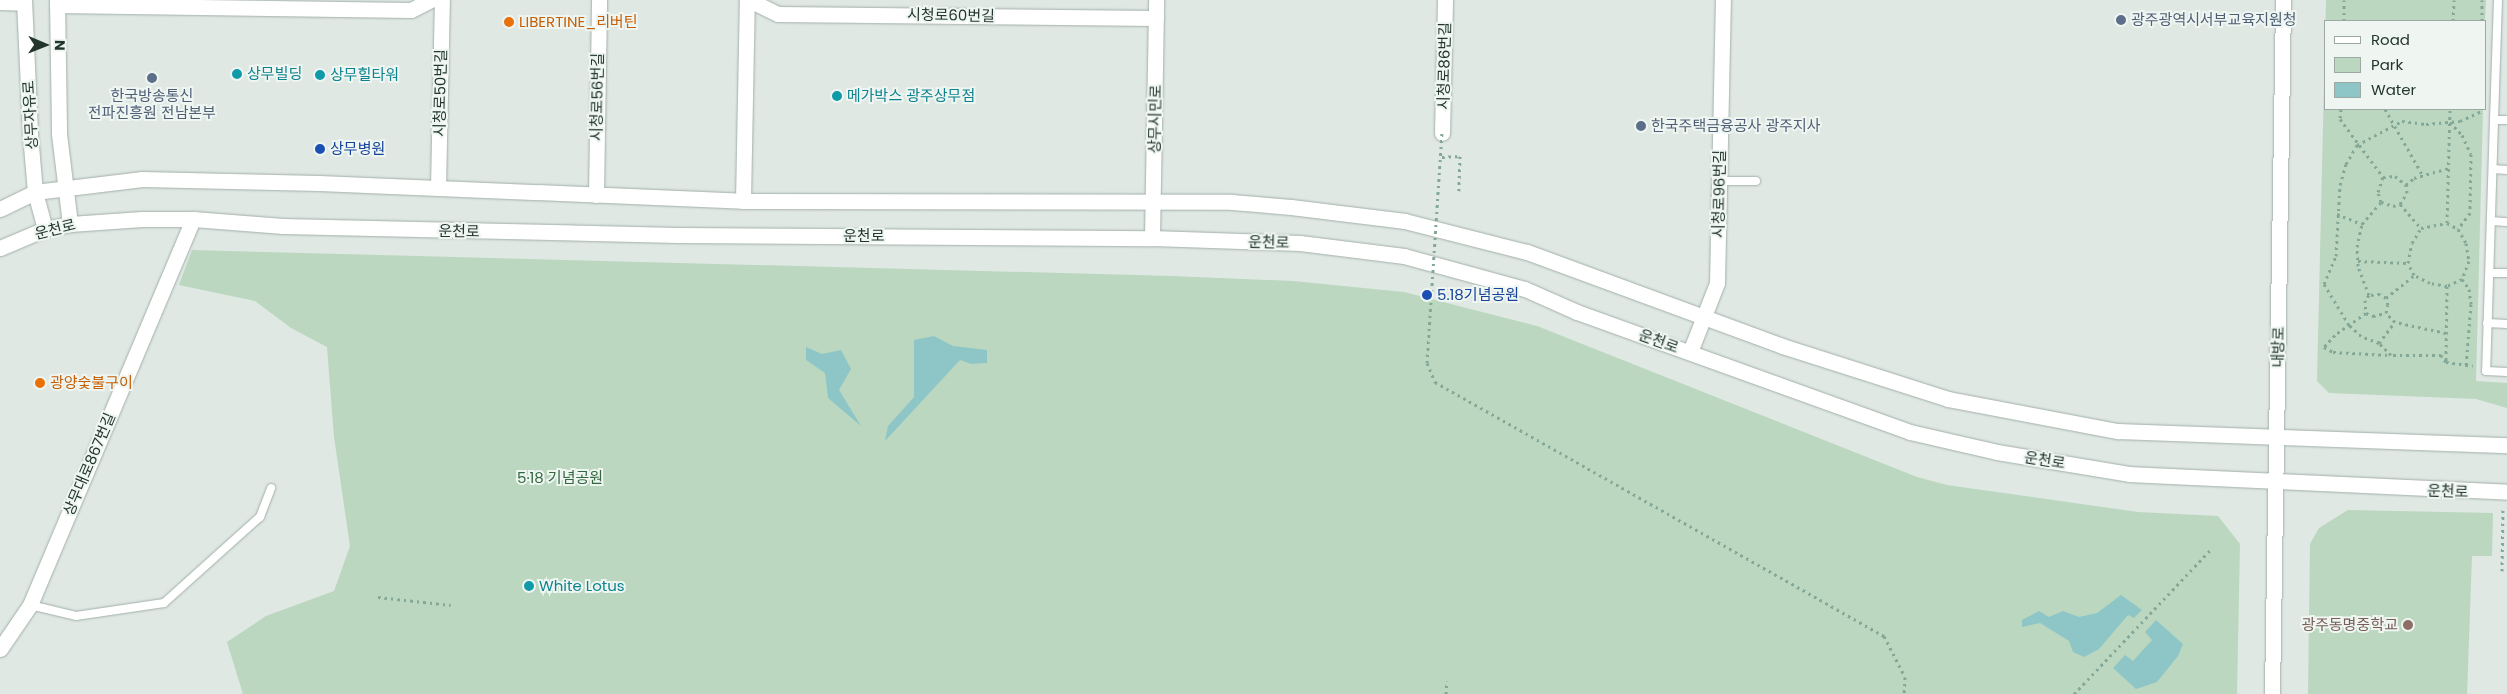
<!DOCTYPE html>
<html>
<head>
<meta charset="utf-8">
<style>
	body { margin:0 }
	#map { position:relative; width:2507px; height:694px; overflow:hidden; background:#dfe8e3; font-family:Poppins,"Noto Sans KR",sans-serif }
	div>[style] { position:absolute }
	.green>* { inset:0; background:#bbd7bf }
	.water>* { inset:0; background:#8ec6c7 }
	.path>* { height:3px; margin-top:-1.5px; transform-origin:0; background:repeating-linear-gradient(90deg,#84a898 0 2.5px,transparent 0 6.5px) }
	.roads { filter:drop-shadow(0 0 1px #a3afa9) drop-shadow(0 0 1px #a3afa9) }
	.lane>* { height:8px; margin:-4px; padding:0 4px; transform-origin:4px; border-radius:4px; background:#fff }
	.street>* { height:15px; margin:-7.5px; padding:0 7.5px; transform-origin:7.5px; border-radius:7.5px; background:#fff }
	.secondary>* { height:15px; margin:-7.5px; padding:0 7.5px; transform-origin:7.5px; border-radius:7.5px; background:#fff }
	.path-bridge>* { height:3px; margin-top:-1.5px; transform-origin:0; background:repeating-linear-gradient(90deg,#84a898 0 2.5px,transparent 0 6.5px) }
	.dots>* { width:14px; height:14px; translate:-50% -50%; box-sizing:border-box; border:2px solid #eff6f2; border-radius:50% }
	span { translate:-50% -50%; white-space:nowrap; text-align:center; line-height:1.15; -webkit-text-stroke:4px #eff6f2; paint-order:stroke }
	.street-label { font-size:15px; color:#23362e }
	.service-label { font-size:15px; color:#4e5e75 }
	.left { translate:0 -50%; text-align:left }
	.food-label { font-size:15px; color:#c56008 }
	.culture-label { font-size:15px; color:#0d838f }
	.transit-label { font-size:15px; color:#164399 }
	.park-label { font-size:15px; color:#326840 }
	.education-label { font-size:15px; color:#785e54 }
	.right { translate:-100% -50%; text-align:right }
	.legend { position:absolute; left:2324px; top:20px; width:162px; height:90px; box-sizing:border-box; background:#eff6f2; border:1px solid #9da9a4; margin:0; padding:6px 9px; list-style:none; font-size:15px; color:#23362e }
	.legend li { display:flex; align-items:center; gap:10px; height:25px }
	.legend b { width:25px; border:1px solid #9da9a4 }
	.north { position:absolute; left:20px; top:20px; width:50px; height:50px; -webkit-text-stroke:4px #eff6f2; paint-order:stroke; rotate:91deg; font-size:14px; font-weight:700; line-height:20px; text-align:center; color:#23362e }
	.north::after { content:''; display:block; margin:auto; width:18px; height:22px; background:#23362e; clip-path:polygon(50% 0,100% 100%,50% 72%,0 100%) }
</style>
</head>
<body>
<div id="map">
	<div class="green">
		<div style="clip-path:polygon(2326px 0,2486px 0,2485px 21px,2326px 21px,2326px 109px,2483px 109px,2476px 381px,2507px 383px,2507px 408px,2476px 399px,2329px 393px,2317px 381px)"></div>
		<div style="clip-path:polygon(192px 250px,1172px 276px,1293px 281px,1404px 292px,1537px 326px,1917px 477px,1947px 485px,2138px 512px,2218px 516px,2240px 544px,2237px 694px,243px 694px,227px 642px,266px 616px,334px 591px,350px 546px,334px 437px,327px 347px,291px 328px,255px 301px,179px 285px)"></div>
		<div style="clip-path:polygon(2348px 510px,2493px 513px,2492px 556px,2472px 556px,2467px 694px,2308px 694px,2310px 544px,2319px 528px)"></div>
	</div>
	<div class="water">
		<div style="clip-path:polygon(934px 336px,953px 346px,987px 350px,987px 363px,971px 364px,960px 360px,885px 441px,888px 426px,914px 397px,914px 340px)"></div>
		<div style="clip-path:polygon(806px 347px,822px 354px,841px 350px,851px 369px,839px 390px,861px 426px,828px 398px,825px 373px,806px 360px)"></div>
		<div style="clip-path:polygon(2121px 595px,2142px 610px,2134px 618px,2128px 615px,2099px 649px,2084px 657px,2073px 652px,2069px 641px,2040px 623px,2022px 627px,2022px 620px,2039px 611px,2049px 617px,2063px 611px,2079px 617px,2097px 613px)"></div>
		<div style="clip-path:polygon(2156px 620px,2183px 644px,2178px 656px,2157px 682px,2136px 689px,2113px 668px,2125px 655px,2133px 661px,2152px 640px,2145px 632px)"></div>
	</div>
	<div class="path">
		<div style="left:2344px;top:21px;width:21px;rotate:-90deg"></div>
		<div style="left:2453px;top:21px;width:21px;rotate:-87deg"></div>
		<div style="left:2482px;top:21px;width:21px;rotate:-90deg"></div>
		<div style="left:2341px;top:109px;width:10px;rotate:96deg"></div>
		<div style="left:2340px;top:119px;width:72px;rotate:53.4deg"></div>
		<div style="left:2385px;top:109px;width:75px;rotate:60.4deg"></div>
		<div style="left:2450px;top:122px;width:18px;rotate:47deg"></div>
		<div style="left:2462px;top:135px;width:21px;rotate:65deg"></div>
		<div style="left:2471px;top:154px;width:59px;rotate:91deg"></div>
		<div style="left:2470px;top:213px;width:20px;rotate:127deg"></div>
		<div style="left:1442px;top:157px;width:18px;rotate:-3deg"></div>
		<div style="left:1460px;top:156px;width:35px;rotate:92deg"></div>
		<div style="left:2381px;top:202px;width:10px;rotate:-107deg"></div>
		<div style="left:2378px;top:192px;width:16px;rotate:-72deg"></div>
		<div style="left:2383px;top:177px;width:12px;rotate:-5deg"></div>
		<div style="left:2395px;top:176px;width:14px;rotate:39deg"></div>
		<div style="left:2400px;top:204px;width:32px;rotate:49deg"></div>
		<div style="left:2337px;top:214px;width:27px;rotate:22deg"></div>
		<div style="left:2447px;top:223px;width:13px;rotate:29deg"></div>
		<div style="left:2458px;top:229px;width:16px;rotate:60deg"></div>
		<div style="left:2466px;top:243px;width:18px;rotate:81deg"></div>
		<div style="left:2469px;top:261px;width:19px;rotate:111deg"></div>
		<div style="left:2462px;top:279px;width:17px;rotate:155deg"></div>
		<div style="left:2447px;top:286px;width:17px;rotate:-170deg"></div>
		<div style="left:2430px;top:283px;width:18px;rotate:-153deg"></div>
		<div style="left:2414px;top:275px;width:13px;rotate:-117deg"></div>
		<div style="left:2408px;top:263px;width:20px;rotate:-79deg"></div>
		<div style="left:2412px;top:243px;width:17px;rotate:-59deg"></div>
		<div style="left:2421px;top:228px;width:26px;rotate:-11deg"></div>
		<div style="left:2447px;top:223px;width:114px;rotate:-88.5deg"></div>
		<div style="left:2358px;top:261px;width:50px;rotate:2.3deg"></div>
		<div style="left:2462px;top:279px;width:12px;rotate:55deg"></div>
		<div style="left:2469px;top:289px;width:15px;rotate:82deg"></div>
		<div style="left:2471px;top:304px;width:62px;rotate:94.6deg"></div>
		<div style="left:2447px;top:286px;width:76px;rotate:90.8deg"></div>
		<div style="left:2446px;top:362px;width:27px;rotate:8deg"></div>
		<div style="left:2369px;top:295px;width:6px;rotate:129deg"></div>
		<div style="left:2365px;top:300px;width:13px;rotate:86deg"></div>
		<div style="left:2366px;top:313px;width:8px;rotate:23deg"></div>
		<div style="left:2373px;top:316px;width:13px;rotate:-13deg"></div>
		<div style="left:2386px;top:298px;width:36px;rotate:-39deg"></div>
		<div style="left:2366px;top:313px;width:38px;rotate:145deg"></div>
		<div style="left:2335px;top:335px;width:16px;rotate:133deg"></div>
		<div style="left:2324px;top:347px;width:10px;rotate:29deg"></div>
		<div style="left:2333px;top:352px;width:56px;rotate:3.1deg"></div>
		<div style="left:2446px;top:333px;width:52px;rotate:-167.8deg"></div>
		<div style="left:2395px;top:322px;width:13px;rotate:-135deg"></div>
		<div style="left:2386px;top:313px;width:8px;rotate:-76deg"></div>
		<div style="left:2388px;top:305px;width:7px;rotate:-106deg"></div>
		<div style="left:2386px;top:298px;width:7px;rotate:-146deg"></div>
		<div style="left:2380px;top:294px;width:11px;rotate:175deg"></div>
		<div style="left:2369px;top:295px;width:31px;rotate:-111deg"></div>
		<div style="left:2358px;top:266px;width:19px;rotate:-93deg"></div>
		<div style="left:2357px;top:247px;width:24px;rotate:-78deg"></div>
		<div style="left:2362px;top:224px;width:29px;rotate:-49deg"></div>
		<div style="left:2381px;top:202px;width:13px;rotate:18deg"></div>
		<div style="left:2393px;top:206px;width:7px;rotate:-16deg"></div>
		<div style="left:2400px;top:204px;width:13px;rotate:-58deg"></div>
		<div style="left:2407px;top:193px;width:8px;rotate:-97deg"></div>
		<div style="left:2406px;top:185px;width:11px;rotate:-41deg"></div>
		<div style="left:2414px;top:178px;width:36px;rotate:-16deg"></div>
		<div style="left:2379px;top:343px;width:26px;rotate:-53deg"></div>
		<div style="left:2446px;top:362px;width:9px;rotate:-126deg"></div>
		<div style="left:2441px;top:355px;width:50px;rotate:180deg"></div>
		<div style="left:2391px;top:355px;width:17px;rotate:-135deg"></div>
		<div style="left:2379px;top:343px;width:19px;rotate:-159deg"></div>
		<div style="left:2361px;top:336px;width:16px;rotate:-137deg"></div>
		<div style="left:2349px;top:325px;width:48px;rotate:-121.4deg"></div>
		<div style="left:2324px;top:284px;width:30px;rotate:-67deg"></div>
		<div style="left:2336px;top:256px;width:71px;rotate:-86.8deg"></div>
		<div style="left:2340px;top:185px;width:22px;rotate:-74deg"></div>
		<div style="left:2346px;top:164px;width:22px;rotate:-60deg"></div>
		<div style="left:2357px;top:145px;width:51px;rotate:-28.1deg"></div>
		<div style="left:2402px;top:121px;width:24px;rotate:7deg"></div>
		<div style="left:2426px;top:124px;width:34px;rotate:-5deg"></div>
		<div style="left:2460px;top:121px;width:23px;rotate:-25deg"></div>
		<div style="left:1427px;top:363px;width:21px;rotate:67deg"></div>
		<div style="left:1435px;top:382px;width:516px;rotate:29.5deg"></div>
		<div style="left:1884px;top:636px;width:46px;rotate:62.9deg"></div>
		<div style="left:1905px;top:677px;width:17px;rotate:93deg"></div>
		<div style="left:2502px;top:571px;width:63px;rotate:-89.1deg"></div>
		<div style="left:378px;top:597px;width:73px;rotate:6.3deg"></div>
		<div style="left:1446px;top:694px;width:13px;rotate:-86deg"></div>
		<div style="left:2074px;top:694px;width:199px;rotate:-46.6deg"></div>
	</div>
	<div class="roads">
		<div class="lane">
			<div style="left:2494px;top:120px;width:120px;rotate:-88.1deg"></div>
			<div style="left:2507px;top:120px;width:13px;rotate:180deg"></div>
			<div style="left:2494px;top:120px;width:251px;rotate:91.8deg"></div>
			<div style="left:2486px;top:371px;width:21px;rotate:3deg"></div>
			<div style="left:2493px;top:169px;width:14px;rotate:4deg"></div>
			<div style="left:1720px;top:181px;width:36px"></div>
			<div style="left:2491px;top:221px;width:16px;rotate:4deg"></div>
			<div style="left:2490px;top:273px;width:17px"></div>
			<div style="left:2487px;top:323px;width:20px;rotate:3deg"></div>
			<div style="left:30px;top:605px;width:47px;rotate:13.4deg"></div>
			<div style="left:76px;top:616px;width:89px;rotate:-8.4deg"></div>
			<div style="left:164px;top:603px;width:129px;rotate:-41.9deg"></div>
			<div style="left:260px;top:517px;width:31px;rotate:-69deg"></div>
		</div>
		<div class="street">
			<div style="left:749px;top:0;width:32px;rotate:26deg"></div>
			<div style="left:778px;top:14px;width:378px;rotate:0.6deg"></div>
			<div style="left:0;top:2px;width:24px;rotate:2deg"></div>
			<div style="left:57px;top:5px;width:354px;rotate:0.8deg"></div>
			<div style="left:411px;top:10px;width:22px;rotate:-27deg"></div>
			<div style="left:1442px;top:133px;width:133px;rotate:-88.7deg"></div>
			<div style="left:438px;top:187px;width:187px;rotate:-88.8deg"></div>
			<div style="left:596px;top:195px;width:195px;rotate:-89.1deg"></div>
			<div style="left:743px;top:201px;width:201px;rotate:-88.9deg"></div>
			<div style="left:1690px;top:352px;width:74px;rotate:-68.6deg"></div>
			<div style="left:1717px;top:283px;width:283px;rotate:-88.8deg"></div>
			<div style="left:0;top:649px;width:53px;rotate:-55.7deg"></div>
			<div style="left:30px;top:605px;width:419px;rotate:-67.1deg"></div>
		</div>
		<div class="secondary">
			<div style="left:24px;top:0;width:134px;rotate:87.4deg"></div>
			<div style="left:30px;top:134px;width:58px;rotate:85.1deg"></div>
			<div style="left:35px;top:192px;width:38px;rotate:75deg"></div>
			<div style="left:57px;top:0;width:134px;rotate:89.1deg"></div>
			<div style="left:59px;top:134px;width:91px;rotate:83deg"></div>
			<div style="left:0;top:209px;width:39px;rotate:-26deg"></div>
			<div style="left:35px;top:192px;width:108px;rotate:-6.9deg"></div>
			<div style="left:142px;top:179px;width:177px;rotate:1.3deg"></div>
			<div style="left:319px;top:183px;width:424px;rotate:2.4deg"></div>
			<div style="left:743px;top:201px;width:489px;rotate:0.1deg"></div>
			<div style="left:1232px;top:202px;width:59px;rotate:4.8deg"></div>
			<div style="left:1291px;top:207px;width:115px;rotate:7deg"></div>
			<div style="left:1405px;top:221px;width:126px;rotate:14.3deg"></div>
			<div style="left:1527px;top:252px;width:272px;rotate:20.2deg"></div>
			<div style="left:1782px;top:346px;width:174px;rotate:17.7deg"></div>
			<div style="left:1948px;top:399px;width:173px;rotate:10.7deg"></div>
			<div style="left:2118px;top:431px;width:389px;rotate:2.1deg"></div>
			<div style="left:1152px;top:238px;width:238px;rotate:-89deg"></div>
			<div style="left:0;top:248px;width:49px;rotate:-22.9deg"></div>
			<div style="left:45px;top:229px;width:25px;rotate:-11deg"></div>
			<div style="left:70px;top:224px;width:72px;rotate:-4deg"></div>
			<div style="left:142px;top:219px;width:51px"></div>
			<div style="left:193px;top:219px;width:90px;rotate:4.4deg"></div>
			<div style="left:283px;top:226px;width:395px;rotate:1.3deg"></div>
			<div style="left:678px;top:235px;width:474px;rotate:0.4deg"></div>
			<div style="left:1152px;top:238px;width:148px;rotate:1.9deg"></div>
			<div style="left:1300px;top:243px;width:105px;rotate:7.1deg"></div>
			<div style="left:1404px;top:256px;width:125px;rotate:15.3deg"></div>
			<div style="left:1525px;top:289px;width:57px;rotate:23.9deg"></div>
			<div style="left:1577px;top:312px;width:354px;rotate:19.8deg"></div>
			<div style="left:1910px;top:432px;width:89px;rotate:12.9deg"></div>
			<div style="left:1997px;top:452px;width:135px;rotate:9.4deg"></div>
			<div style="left:2130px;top:474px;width:377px;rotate:2.7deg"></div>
			<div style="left:2272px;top:694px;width:694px;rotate:-89.09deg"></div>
		</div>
	</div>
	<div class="path-bridge">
		<div style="left:1427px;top:363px;width:230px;rotate:-86.3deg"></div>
	</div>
	<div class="dots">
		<div style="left:2121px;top:20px;background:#5c6f8a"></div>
		<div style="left:509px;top:22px;background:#e8710a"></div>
		<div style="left:237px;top:74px;background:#0f9aa8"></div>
		<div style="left:320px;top:75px;background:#0f9aa8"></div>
		<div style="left:152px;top:78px;background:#5c6f8a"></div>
		<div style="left:837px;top:96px;background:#0f9aa8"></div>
		<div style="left:1641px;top:126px;background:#5c6f8a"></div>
		<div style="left:320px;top:149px;background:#1a4fb4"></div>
		<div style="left:1427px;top:295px;background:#1a4fb4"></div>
		<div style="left:40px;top:383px;background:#e8710a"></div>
		<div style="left:529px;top:586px;background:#0f9aa8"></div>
		<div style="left:2408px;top:625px;background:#8d6e63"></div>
	</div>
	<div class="street-label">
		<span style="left:951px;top:15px;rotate:1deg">시청로60번길</span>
		<span style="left:1444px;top:66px;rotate:-89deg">시청로86번길</span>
		<span style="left:440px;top:93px;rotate:-89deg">시청로50번길</span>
		<span style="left:597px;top:97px;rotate:-89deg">시청로56번길</span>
		<span style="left:30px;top:115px;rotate:-93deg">상무자유로</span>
		<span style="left:1155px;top:119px;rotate:-89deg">상무시민로</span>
		<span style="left:1719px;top:194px;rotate:-89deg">시청로96번길</span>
		<span style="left:55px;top:229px;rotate:-14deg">운천로</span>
		<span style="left:459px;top:231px;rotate:1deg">운천로</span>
		<span style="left:864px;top:236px">운천로</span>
		<span style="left:1269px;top:242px;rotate:1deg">운천로</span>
		<span style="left:1659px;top:341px;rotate:20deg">운천로</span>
		<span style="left:2278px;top:347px;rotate:-89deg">내방로</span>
		<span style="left:2045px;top:460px;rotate:9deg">운천로</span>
		<span style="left:89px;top:464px;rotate:-67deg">상무대로867번길</span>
		<span style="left:2448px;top:491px;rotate:2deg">운천로</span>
	</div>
	<div class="service-label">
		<span class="left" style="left:2131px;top:20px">광주광역시서부교육지원청</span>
		<span style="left:152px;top:104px">한국방송통신<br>전파진흥원 전남본부</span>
		<span class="left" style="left:1651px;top:126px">한국주택금융공사 광주지사</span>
	</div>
	<div class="food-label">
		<span class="left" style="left:519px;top:22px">LIBERTINE_리버틴</span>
		<span class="left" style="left:50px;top:383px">광양숯불구이</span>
	</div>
	<div class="culture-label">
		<span class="left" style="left:247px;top:74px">상무빌딩</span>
		<span class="left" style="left:330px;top:75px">상무힐타워</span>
		<span class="left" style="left:847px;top:96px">메가박스 광주상무점</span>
		<span class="left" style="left:539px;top:586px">White Lotus</span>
	</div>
	<div class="transit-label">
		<span class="left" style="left:330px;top:149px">상무병원</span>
		<span class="left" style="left:1437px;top:295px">5.18기념공원</span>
	</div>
	<div class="park-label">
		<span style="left:560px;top:478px">5·18 기념공원</span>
	</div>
	<div class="education-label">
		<span class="right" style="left:2398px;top:625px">광주동명중학교</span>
	</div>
	<ul class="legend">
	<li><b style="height:6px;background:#fff"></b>Road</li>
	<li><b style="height:14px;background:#bbd7bf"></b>Park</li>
	<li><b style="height:14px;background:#8ec6c7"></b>Water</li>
	</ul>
	<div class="north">N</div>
</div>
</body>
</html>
